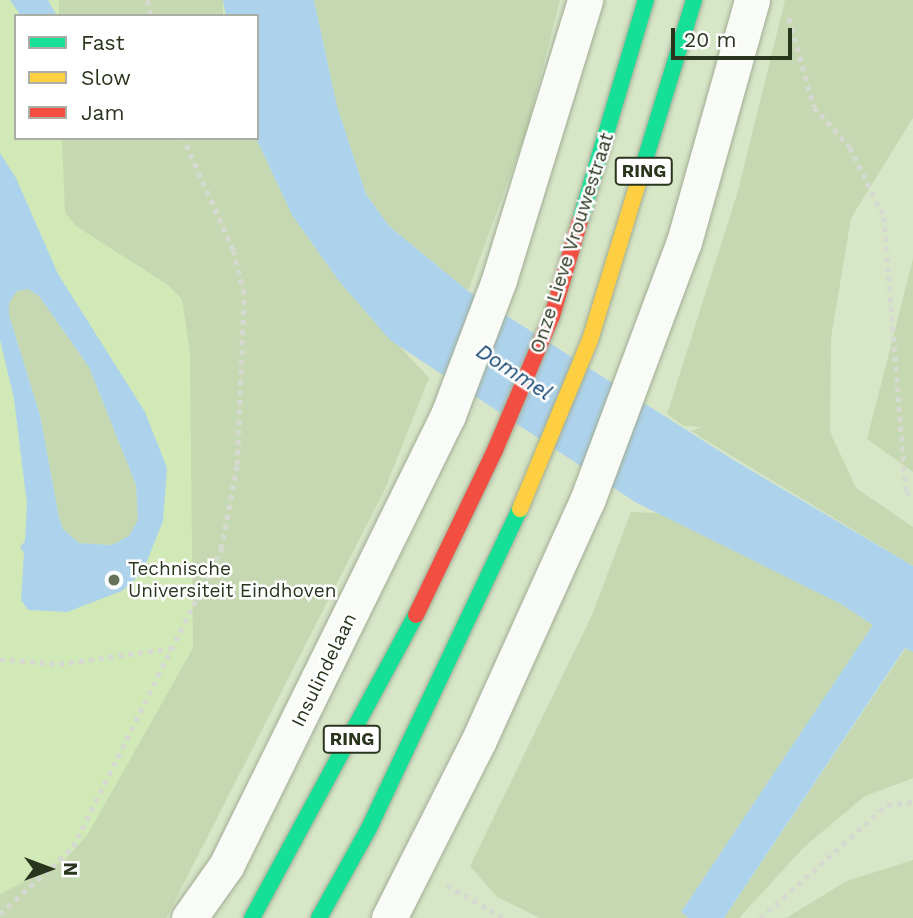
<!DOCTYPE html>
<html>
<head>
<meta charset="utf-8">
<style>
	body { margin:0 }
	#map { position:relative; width:913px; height:918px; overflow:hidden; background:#d7e6c7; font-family:"Work Sans",sans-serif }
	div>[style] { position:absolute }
	.built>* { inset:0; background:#d0e9b7 }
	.green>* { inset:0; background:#c5d8b1; transform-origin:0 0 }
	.water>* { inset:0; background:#add3ec }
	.path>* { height:4.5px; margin-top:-2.25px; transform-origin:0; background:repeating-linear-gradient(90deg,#d5d9d0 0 5px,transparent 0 10px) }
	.roads { filter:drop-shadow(0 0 2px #a1ac94) drop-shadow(0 0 2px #a1ac94) }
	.street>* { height:35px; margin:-17.5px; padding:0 17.5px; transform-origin:17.5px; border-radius:17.5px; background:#f9fbf7 }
	.fast>* { height:16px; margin:-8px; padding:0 8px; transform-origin:8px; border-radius:8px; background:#16e098 }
	.slow>* { height:16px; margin:-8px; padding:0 8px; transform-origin:8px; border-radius:8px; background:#ffcf43 }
	.jam>* { height:16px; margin:-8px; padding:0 8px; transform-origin:8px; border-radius:8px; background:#f24e42 }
	.dots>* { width:19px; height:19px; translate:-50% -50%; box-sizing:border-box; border:4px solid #fff; border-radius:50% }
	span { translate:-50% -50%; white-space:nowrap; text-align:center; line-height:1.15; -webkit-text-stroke:5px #fff; paint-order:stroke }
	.shield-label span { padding:2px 5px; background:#fff; border:2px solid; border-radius:5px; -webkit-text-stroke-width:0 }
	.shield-label { font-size:18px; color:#2a351e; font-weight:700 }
	.street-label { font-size:19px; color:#2a351e }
	.poi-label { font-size:19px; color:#2a351e }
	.left { translate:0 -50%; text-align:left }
	.water-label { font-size:21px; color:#134773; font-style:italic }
	.legend { position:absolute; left:14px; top:14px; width:245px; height:126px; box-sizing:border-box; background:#fff; border:2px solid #aaaea5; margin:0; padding:9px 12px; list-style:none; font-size:21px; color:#2a351e }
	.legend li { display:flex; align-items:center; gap:14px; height:35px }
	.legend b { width:35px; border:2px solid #aaaea5 }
	.north { position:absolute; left:14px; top:834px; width:70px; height:70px; -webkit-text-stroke:5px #fff; paint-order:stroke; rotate:90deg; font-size:19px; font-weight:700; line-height:28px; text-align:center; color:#2a351e }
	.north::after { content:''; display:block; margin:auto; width:24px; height:32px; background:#2a351e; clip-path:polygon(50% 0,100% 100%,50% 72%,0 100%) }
	.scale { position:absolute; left:671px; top:28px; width:121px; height:32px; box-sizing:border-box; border:4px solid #2a351e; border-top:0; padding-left:9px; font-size:21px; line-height:24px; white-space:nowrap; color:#2a351e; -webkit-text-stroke:5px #fff; paint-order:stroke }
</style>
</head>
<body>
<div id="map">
	<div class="built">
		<div style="clip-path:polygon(evenodd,0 0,387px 0,245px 421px,210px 740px,0 918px,0 0,16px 16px,257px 16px,257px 138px,16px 138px,16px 16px)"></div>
	</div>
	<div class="green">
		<div style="left:59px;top:0;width:164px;height:16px"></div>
		<div style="clip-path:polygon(314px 0,560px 0,527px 129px,468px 291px,389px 226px,366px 194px,337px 106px)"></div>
		<div style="clip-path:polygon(785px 0,913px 0,913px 118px,851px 218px,831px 338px,830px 432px,856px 488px,913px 527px,913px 566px,691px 431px,702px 427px,684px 426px,667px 414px,738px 191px)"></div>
		<div style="clip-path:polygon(62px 138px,256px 138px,292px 215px,339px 281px,429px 378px,385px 489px,166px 918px,0 918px,0 894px,65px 860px,88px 834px,193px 648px,190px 352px,182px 299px,168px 285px,76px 226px,65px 212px)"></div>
		<div style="clip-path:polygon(913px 259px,913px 472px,867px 439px)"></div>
		<div style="clip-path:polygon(28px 289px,39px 296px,89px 367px,136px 485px,139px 520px,129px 536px,112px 545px,79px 543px,63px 529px,59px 517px,40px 415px,9px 315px,9px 303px,17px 291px)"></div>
		<div style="clip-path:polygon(631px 512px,658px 513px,841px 604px,873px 625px,681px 912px,689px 918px,540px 918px,497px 897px,470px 866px,592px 615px)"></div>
		<div style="clip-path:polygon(906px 648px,913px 652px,913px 778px,865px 796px,804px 847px,739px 918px,724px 918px)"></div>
		<div style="clip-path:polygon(913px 860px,913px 918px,786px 918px,847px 881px)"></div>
	</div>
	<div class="water">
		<div style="clip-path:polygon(10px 0,48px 0,57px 16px,21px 16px)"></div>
		<div style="clip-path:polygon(223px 0,314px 0,337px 106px,366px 194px,389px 226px,468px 291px,732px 459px,913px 566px,913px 652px,905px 648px,724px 918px,689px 918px,681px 912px,873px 625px,841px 604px,635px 502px,390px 340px,339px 281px,292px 215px,256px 138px,257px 16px,226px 16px)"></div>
		<div style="clip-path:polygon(evenodd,0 153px,16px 178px,58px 274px,145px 412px,167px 468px,163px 521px,142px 573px,122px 591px,67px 612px,28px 610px,21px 600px,24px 553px,20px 547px,25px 541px,27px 504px,14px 399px,0 340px,0 153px,28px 289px,39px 296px,89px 367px,136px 485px,138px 520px,129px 536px,112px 545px,79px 543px,63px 529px,59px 517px,40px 415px,9px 315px,9px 303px,17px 291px,28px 289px)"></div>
	</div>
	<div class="path">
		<div style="left:148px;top:0;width:16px;rotate:79deg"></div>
		<div style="left:789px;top:18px;width:92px;rotate:74.3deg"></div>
		<div style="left:814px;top:107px;width:54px;rotate:48deg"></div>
		<div style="left:850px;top:147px;width:78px;rotate:64.1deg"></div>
		<div style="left:884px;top:217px;width:276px;rotate:85.4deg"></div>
		<div style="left:906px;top:492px;width:9px;rotate:36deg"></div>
		<div style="left:0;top:659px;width:59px;rotate:4.8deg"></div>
		<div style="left:59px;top:664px;width:114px;rotate:-8.1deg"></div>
		<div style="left:447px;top:885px;width:66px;rotate:30.1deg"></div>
		<div style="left:0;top:914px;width:99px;rotate:-42.5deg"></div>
		<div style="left:73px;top:847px;width:333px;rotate:-63.6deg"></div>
		<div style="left:221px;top:549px;width:86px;rotate:-79.2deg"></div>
		<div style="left:237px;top:465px;width:171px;rotate:-87.7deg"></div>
		<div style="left:244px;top:294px;width:45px;rotate:-104deg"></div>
		<div style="left:233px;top:250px;width:123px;rotate:-114.1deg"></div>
		<div style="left:760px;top:918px;width:170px;rotate:-41.7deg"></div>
		<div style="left:887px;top:805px;width:26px;rotate:-7deg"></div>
	</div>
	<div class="roads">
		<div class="street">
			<div style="left:189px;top:918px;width:64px;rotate:-54.6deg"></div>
			<div style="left:226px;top:866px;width:503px;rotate:-63.79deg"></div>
			<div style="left:448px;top:415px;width:144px;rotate:-69.3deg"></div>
			<div style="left:499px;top:280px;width:293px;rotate:-72.9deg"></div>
			<div style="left:389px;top:918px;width:197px;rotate:-63.2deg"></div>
			<div style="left:478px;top:742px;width:265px;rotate:-65.7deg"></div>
			<div style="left:587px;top:501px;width:277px;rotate:-69.5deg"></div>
			<div style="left:684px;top:242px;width:251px;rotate:-74.3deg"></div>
		</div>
		<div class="fast">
			<div style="left:642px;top:170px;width:178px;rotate:-73deg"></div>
			<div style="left:580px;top:221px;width:231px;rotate:-73.4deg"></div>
			<div style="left:252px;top:918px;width:345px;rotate:-61.6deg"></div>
			<div style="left:319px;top:918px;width:103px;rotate:-60.9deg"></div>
			<div style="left:369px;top:828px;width:353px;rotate:-64.7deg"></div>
		</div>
		<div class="slow">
			<div style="left:520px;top:509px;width:183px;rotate:-67.5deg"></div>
			<div style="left:590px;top:340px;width:178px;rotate:-73deg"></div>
		</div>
		<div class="jam">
			<div style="left:416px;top:615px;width:183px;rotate:-64.4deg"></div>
			<div style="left:495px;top:450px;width:146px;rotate:-67deg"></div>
			<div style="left:552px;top:316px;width:99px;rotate:-73.6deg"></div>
		</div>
	</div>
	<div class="dots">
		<div style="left:114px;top:580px;background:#677359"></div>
	</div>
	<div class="shield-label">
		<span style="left:644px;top:171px">RING</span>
		<span style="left:352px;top:739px">RING</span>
	</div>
	<div class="street-label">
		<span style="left:572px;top:243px;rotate:-72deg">Onze Lieve Vrouwestraat</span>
		<span style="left:324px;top:670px;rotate:-64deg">Insulindelaan</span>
	</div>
	<div class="poi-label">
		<span class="left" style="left:128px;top:580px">Technische<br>Universiteit Eindhoven</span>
	</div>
	<div class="water-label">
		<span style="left:514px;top:372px;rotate:33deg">Dommel</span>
	</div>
	<ul class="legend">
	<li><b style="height:9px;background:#16e098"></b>Fast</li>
	<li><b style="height:9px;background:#ffcf43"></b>Slow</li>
	<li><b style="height:9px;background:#f24e42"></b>Jam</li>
	</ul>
	<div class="north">N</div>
	<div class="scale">20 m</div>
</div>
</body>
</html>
